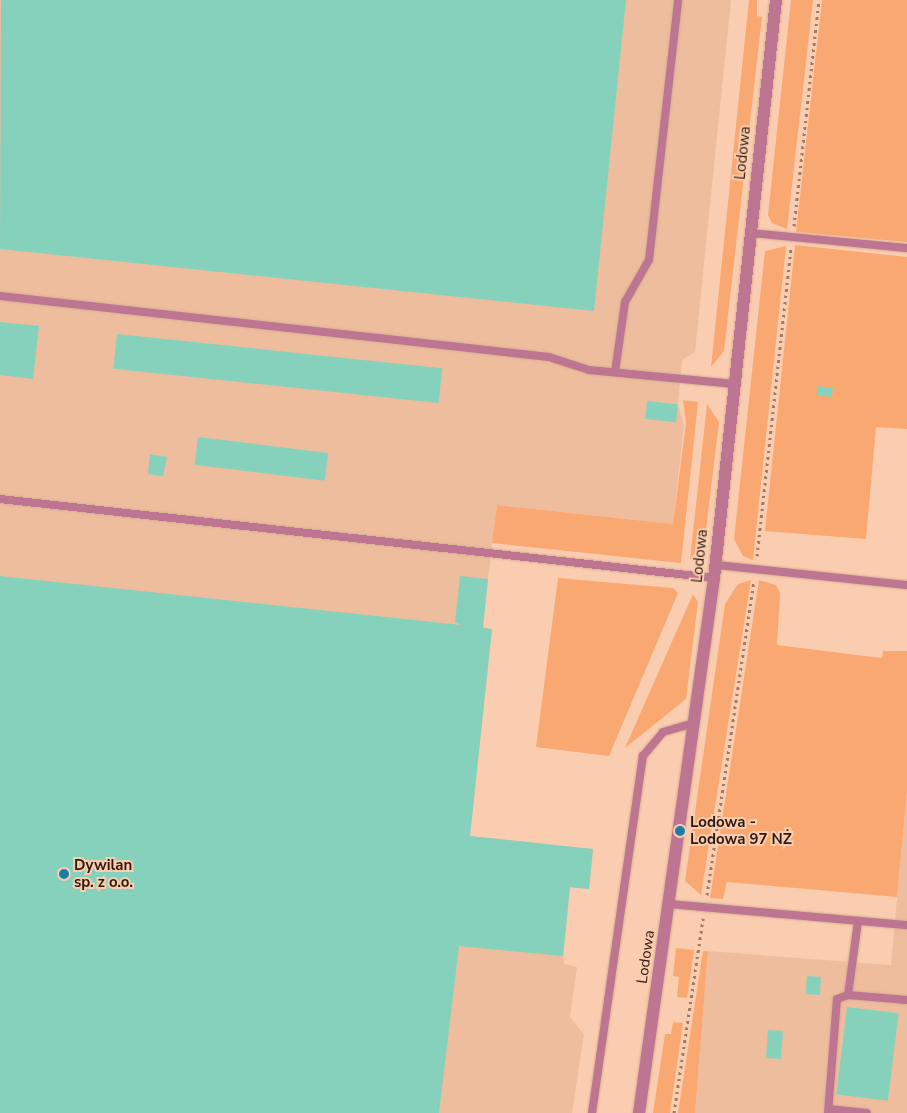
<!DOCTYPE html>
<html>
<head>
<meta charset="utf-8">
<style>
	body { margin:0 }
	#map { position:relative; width:907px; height:1113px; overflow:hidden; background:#fbcdb0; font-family:"Nunito Sans",sans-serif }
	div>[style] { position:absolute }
	.built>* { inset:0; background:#eebd9d }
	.green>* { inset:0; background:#faa871 }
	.building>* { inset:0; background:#86d1bc; transform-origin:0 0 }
	.path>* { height:3px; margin-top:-1.5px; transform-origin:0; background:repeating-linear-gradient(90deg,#9d7b65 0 2.5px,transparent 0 6.5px) }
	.roads { filter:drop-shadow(0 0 1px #d6ad92) drop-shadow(0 0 1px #d6ad92) }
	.service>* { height:8px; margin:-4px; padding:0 4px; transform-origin:4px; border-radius:4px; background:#bd7592 }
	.tertiary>* { height:12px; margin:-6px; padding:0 6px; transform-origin:6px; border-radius:6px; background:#bd7592 }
	.dots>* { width:14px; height:14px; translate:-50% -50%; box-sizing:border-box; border:2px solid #fbcdb0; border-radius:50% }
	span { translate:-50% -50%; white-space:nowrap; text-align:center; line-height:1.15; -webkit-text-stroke:4px #fbcdb0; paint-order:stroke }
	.street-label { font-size:15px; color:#2e1a0c }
	.poi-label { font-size:15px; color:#2e1a0c; font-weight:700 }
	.left { translate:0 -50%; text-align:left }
</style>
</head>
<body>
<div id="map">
	<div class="built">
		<div style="clip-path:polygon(0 0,731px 0,695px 352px,682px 360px,678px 404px,684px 426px,673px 524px,497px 505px,482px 627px,492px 629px,470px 836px,593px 849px,589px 889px,570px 887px,563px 956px,564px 964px,577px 967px,570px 1017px,584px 1034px,572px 1113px,0 1113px)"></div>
		<div style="clip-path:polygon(907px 790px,907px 1113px,695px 1113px,708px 951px,891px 965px)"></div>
	</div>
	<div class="green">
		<div style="clip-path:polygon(749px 0,757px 0,757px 16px,762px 17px,724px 351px,711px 367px)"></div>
		<div style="clip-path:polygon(791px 0,813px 0,787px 229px,772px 223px,768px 215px)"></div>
		<div style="clip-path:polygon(822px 0,907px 0,907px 242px,796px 232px)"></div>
		<div style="clip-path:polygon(795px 245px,907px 257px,907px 429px,876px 427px,866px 539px,765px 531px)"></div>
		<div style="clip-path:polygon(786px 246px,753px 560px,743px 556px,734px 539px,765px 251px)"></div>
		<div style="clip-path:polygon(683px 400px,698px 402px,681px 563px,492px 543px,497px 505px,673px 524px,686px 423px)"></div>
		<div style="clip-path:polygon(707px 404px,719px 422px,705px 538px,690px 560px)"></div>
		<div style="clip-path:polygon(558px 578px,673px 588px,678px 593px,609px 756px,536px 747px)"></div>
		<div style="clip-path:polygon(751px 580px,701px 895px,685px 881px,725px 604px,738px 584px)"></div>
		<div style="clip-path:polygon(759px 580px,776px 585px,780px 593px,777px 645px,882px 658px,883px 651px,907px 651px,907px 791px,897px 897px,727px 882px,723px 899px,710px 898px)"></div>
		<div style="clip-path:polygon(693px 594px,698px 602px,686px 699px,625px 748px)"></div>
		<div style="clip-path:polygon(676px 948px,694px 950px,687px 998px,677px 997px,679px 977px,673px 976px)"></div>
		<div style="clip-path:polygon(703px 951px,708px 951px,695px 1113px,678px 1113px)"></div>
		<div style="clip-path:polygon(673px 1022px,683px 1023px,670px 1113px,653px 1113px,665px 1034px,671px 1034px)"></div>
	</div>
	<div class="building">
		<div style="clip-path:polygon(1px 0,626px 0,594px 311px,0 249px)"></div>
		<div style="clip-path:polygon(0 322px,39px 326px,33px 379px,0 375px)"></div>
		<div style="left:117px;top:334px;width:327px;height:35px;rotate:6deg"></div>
		<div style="left:818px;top:386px;width:15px;height:9px;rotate:8deg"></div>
		<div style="left:647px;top:401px;width:31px;height:18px;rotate:6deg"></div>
		<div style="left:198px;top:437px;width:131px;height:28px;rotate:7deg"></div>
		<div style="clip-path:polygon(150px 454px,167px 457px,163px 476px,148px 474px)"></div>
		<div style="clip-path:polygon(0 576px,461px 625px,455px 622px,460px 576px,488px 579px,483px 628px,492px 629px,470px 836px,593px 849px,589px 889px,570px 887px,563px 956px,459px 946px,439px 1113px,0 1113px)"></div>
		<div style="left:807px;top:976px;width:14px;height:18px;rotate:4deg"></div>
		<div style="left:847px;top:1007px;width:52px;height:88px;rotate:7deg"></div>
		<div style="left:768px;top:1030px;width:15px;height:28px;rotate:4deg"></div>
	</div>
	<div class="path">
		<div style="left:794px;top:226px;width:227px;rotate:-83.7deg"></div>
		<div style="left:757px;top:556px;width:309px;rotate:-83.7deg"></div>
		<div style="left:707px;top:895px;width:317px;rotate:-81.5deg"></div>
		<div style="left:674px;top:1113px;width:197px;rotate:-81.5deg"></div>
	</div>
	<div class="roads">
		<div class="service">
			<div style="left:751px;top:233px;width:157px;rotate:5.5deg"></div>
			<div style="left:0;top:296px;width:552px;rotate:6.34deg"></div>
			<div style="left:549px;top:357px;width:42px;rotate:18deg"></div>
			<div style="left:589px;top:370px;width:146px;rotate:5.5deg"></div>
			<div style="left:615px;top:372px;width:71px;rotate:-81.9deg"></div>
			<div style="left:625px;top:302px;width:48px;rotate:-60.3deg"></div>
			<div style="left:649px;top:260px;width:262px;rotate:-83.6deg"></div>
			<div style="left:0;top:499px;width:718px;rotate:6.31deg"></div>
			<div style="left:716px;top:565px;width:192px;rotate:6deg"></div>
			<div style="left:670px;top:904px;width:238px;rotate:5.1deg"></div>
			<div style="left:848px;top:995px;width:59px;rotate:4.8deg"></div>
			<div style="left:829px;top:1109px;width:38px;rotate:6deg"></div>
			<div style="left:592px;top:1113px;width:361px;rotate:-81.9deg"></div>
			<div style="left:643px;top:756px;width:31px;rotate:-50deg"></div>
			<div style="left:663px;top:732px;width:32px;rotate:-16deg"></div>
			<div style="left:828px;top:1113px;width:114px;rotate:-85.5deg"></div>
			<div style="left:837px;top:999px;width:12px;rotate:-20deg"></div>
			<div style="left:848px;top:995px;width:75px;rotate:-82.3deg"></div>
		</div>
		<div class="tertiary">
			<div style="left:639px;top:1113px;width:540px;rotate:-82.02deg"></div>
			<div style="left:714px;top:578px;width:581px;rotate:-83.88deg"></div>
		</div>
	</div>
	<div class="dots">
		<div style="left:680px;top:831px;background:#1d7da9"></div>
		<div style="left:64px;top:874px;background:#1d7da9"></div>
	</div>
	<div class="street-label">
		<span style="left:743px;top:153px;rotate:-84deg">Lodowa</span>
		<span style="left:700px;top:556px;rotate:-84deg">Lodowa</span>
		<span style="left:646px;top:957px;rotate:-82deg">Lodowa</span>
	</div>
	<div class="poi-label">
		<span class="left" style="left:690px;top:831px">Lodowa -<br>Lodowa 97 NŻ</span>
		<span class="left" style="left:74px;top:874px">Dywilan<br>sp. z o.o.</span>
	</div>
</div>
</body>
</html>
